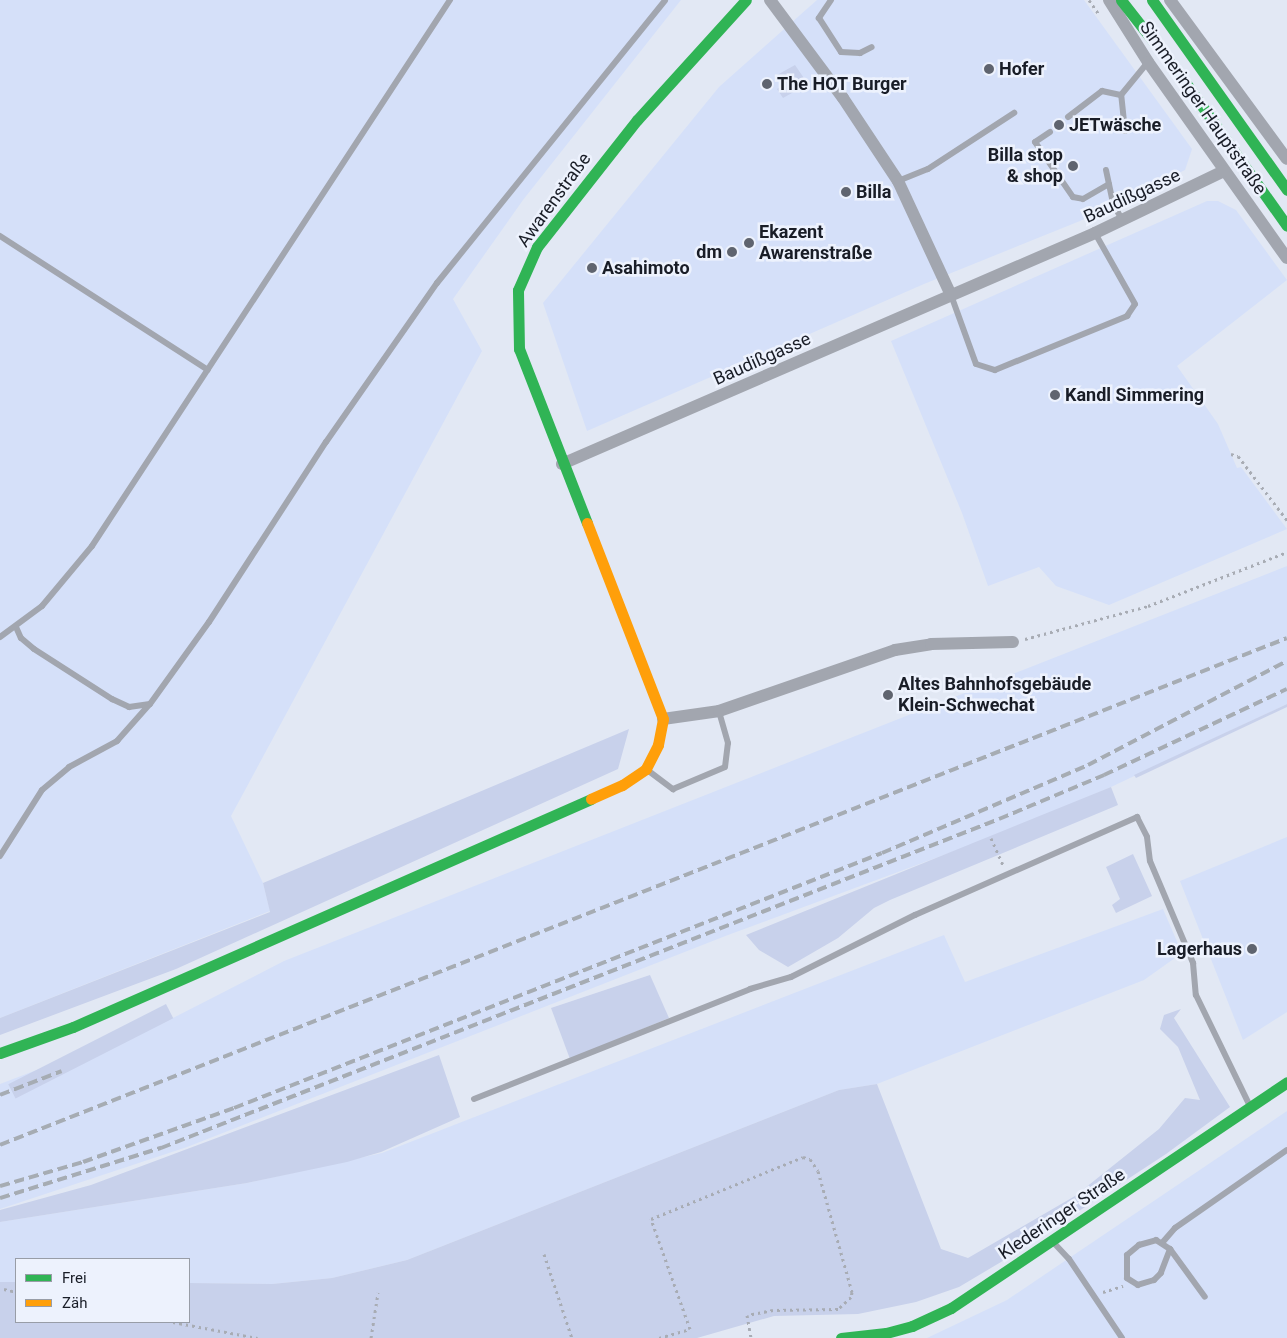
<!DOCTYPE html>
<html>
<head>
<meta charset="utf-8">
<style>
	body { margin:0 }
	#map { position:relative; width:1287px; height:1338px; overflow:hidden; background:#e2e8f4; font-family:Roboto,sans-serif }
	div>[style] { position:absolute }
	.built>* { inset:0; background:#d5e0f9 }
	.green>* { inset:0; background:#c8d1eb; transform-origin:0 0 }
	.path>* { height:3px; margin-top:-1.5px; transform-origin:0; background:repeating-linear-gradient(90deg,#a8acb4 0 2.5px,transparent 0 6.5px) }
	.lane>* { height:6px; margin:-3px; padding:0 3px; transform-origin:3px; border-radius:3px; background:#a2a6af }
	.street>* { height:12px; margin:-6px; padding:0 6px; transform-origin:6px; border-radius:6px; background:#a2a6af }
	.fast>* { height:11px; margin:-5.5px; padding:0 5.5px; transform-origin:5.5px; border-radius:5.5px; background:#30b455 }
	.slow>* { height:11px; margin:-5.5px; padding:0 5.5px; transform-origin:5.5px; border-radius:5.5px; background:#ff9f0a }
	.rail>* { height:4px; margin-top:-2px; transform-origin:0; background:repeating-linear-gradient(90deg,#a6acb3 0 10px,transparent 0 15px) }
	.dots>* { width:14px; height:14px; translate:-50% -50%; box-sizing:border-box; border:2px solid #edf2fd; border-radius:50% }
	span { translate:-50% -50%; white-space:nowrap; text-align:center; line-height:1.15; -webkit-text-stroke:5px #edf2fd; paint-order:stroke }
	.poi-label { font-size:18px; color:#191d27; font-weight:700 }
	.left { translate:0 -50%; text-align:left }
	.right { translate:-100% -50%; text-align:right }
	.street-label { font-size:18px; color:#191d27 }
	.legend { position:absolute; left:15px; top:1258px; width:175px; height:65px; box-sizing:border-box; background:#edf2fd; border:1px solid #989da7; margin:0; padding:6px 9px; list-style:none; font-size:15px; color:#191d27 }
	.legend li { display:flex; align-items:center; gap:10px; height:25px }
	.legend b { width:25px; border:1px solid #989da7 }
</style>
</head>
<body>
<div id="map">
	<div class="built">
		<div style="clip-path:polygon(0 0,681px 0,523px 200px,453px 299px,482px 351px,231px 816px,263px 883px,270px 911px,0 1018px)"></div>
		<div style="clip-path:polygon(817px 0,1084px 0,1192px 149px,1185px 170px,1080px 221px,924px 284px,587px 431px,543px 303px,719px 87px)"></div>
		<div style="clip-path:polygon(1207px 201px,1218px 201px,1236px 210px,1287px 280px,1177px 366px,1218px 424px,1237px 468px,1241px 467px,1287px 529px,1109px 605px,1056px 586px,1039px 567px,988px 586px,962px 513px,891px 341px)"></div>
		<div style="clip-path:polygon(1287px 566px,1287px 704px,1111px 787px,1003px 833px,728px 935px,187px 1147px,0 1209px,0 1084px,173px 1018px,284px 961px)"></div>
		<div style="clip-path:polygon(1287px 837px,1287px 1012px,1243px 1040px,1180px 881px)"></div>
		<div style="clip-path:polygon(1163px 909px,1182px 953px,1144px 980px,877px 1084px,839px 1090px,407px 1260px,332px 1278px,272px 1284px,189px 1283px,189px 1259px,16px 1259px,16px 1282px,0 1282px,0 1222px,247px 1183px,382px 1153px,944px 935px,965px 982px)"></div>
		<div style="clip-path:polygon(1287px 1111px,1287px 1338px,927px 1338px,1007px 1300px)"></div>
	</div>
	<div class="green">
		<div style="clip-path:polygon(795px 65px,808px 84px,783px 98px,777px 89px,783px 85px,777px 75px)"></div>
		<div style="clip-path:polygon(1287px 704px,1287px 707px,1136px 778px,1134px 775px)"></div>
		<div style="clip-path:polygon(629px 729px,618px 769px,176px 969px,0 1035px,0 1018px,270px 912px,263px 883px)"></div>
		<div style="clip-path:polygon(1111px 787px,1118px 805px,890px 900px,874px 908px,838px 938px,788px 967px,759px 950px,746px 935px)"></div>
		<div style="clip-path:polygon(1133px 854px,1152px 896px,1116px 913px,1112px 905px,1120px 899px,1106px 867px)"></div>
		<div style="clip-path:polygon(650px 975px,669px 1018px,570px 1059px,551px 1008px)"></div>
		<div style="left:166px;top:1004px;width:16px;height:177px;rotate:63deg"></div>
		<div style="clip-path:polygon(1181px 1009px,1174px 1018px,1230px 1107px,1166px 1154px,1001px 1262px,959px 1287px,916px 1302px,858px 1314px,774px 1316px,697px 1338px,0 1338px,0 1282px,16px 1282px,16px 1322px,189px 1322px,189px 1283px,272px 1284px,332px 1278px,407px 1260px,839px 1090px,877px 1084px,941px 1249px,968px 1258px,1075px 1196px,1159px 1129px,1185px 1098px,1200px 1100px,1178px 1047px,1160px 1029px,1164px 1015px)"></div>
		<div style="clip-path:polygon(439px 1055px,460px 1117px,381px 1152px,347px 1162px,247px 1183px,0 1222px,0 1210px,91px 1185px)"></div>
	</div>
	<div class="path">
		<div style="left:1089px;top:0;width:19px;rotate:55deg"></div>
		<div style="left:1231px;top:454px;width:7px;rotate:16deg"></div>
		<div style="left:1238px;top:456px;width:81px;rotate:52.6deg"></div>
		<div style="left:1025px;top:639px;width:127px;rotate:-15deg"></div>
		<div style="left:1148px;top:606px;width:149px;rotate:-21.2deg"></div>
		<div style="left:991px;top:838px;width:30px;rotate:66deg"></div>
		<div style="left:544px;top:1254px;width:89px;rotate:71.6deg"></div>
		<div style="left:4px;top:1289px;width:12px;rotate:14deg"></div>
		<div style="left:1103px;top:1292px;width:21px;rotate:-17deg"></div>
		<div style="left:173px;top:1322px;width:86px;rotate:10.7deg"></div>
		<div style="left:371px;top:1338px;width:46px;rotate:-81.2deg"></div>
		<div style="left:659px;top:1338px;width:32px;rotate:-16deg"></div>
		<div style="left:690px;top:1329px;width:117px;rotate:-109.5deg"></div>
		<div style="left:651px;top:1219px;width:164px;rotate:-22.2deg"></div>
		<div style="left:803px;top:1157px;width:7px;rotate:16deg"></div>
		<div style="left:810px;top:1159px;width:14px;rotate:56deg"></div>
		<div style="left:818px;top:1171px;width:126px;rotate:74.3deg"></div>
		<div style="left:852px;top:1292px;width:5px;rotate:101deg"></div>
		<div style="left:851px;top:1297px;width:18px;rotate:137deg"></div>
		<div style="left:838px;top:1309px;width:65px;rotate:179.1deg"></div>
		<div style="left:773px;top:1310px;width:26px;rotate:169deg"></div>
		<div style="left:747px;top:1315px;width:23px;rotate:80deg"></div>
	</div>
	<div class="lane">
		<div style="left:831px;top:0;width:22px;rotate:124deg"></div>
		<div style="left:819px;top:18px;width:40px;rotate:57.1deg"></div>
		<div style="left:841px;top:52px;width:19px;rotate:3deg"></div>
		<div style="left:860px;top:53px;width:13px;rotate:-27deg"></div>
		<div style="left:1068px;top:117px;width:43px;rotate:-37.4deg"></div>
		<div style="left:1102px;top:91px;width:19px;rotate:12deg"></div>
		<div style="left:1125px;top:131px;width:36px;rotate:-96deg"></div>
		<div style="left:1121px;top:95px;width:43px;rotate:-50.7deg"></div>
		<div style="left:1050px;top:132px;width:18px;rotate:146deg"></div>
		<div style="left:1035px;top:142px;width:67px;rotate:55.4deg"></div>
		<div style="left:1073px;top:197px;width:10px;rotate:11deg"></div>
		<div style="left:1083px;top:199px;width:30px;rotate:-30deg"></div>
		<div style="left:1106px;top:170px;width:34px;rotate:78deg"></div>
		<div style="left:1113px;top:203px;width:19px;rotate:62deg"></div>
		<div style="left:898px;top:181px;width:32px;rotate:-22deg"></div>
		<div style="left:928px;top:169px;width:103px;rotate:-33.1deg"></div>
		<div style="left:0;top:236px;width:247px;rotate:32.8deg"></div>
		<div style="left:951px;top:295px;width:73px;rotate:70.1deg"></div>
		<div style="left:976px;top:364px;width:20px;rotate:18deg"></div>
		<div style="left:995px;top:370px;width:143px;rotate:-22.2deg"></div>
		<div style="left:1127px;top:316px;width:14px;rotate:-56deg"></div>
		<div style="left:1135px;top:304px;width:81px;rotate:-119.4deg"></div>
		<div style="left:16px;top:627px;width:12px;rotate:66deg"></div>
		<div style="left:21px;top:638px;width:17px;rotate:40deg"></div>
		<div style="left:34px;top:649px;width:93px;rotate:32.7deg"></div>
		<div style="left:112px;top:699px;width:19px;rotate:25deg"></div>
		<div style="left:129px;top:707px;width:21px;rotate:-8deg"></div>
		<div style="left:150px;top:704px;width:101px;rotate:-54.3deg"></div>
		<div style="left:209px;top:622px;width:215px;rotate:-57deg"></div>
		<div style="left:326px;top:442px;width:194px;rotate:-55.1deg"></div>
		<div style="left:437px;top:283px;width:363px;rotate:-51.1deg"></div>
		<div style="left:0;top:637px;width:52px;rotate:-36.4deg"></div>
		<div style="left:42px;top:606px;width:78px;rotate:-50.2deg"></div>
		<div style="left:92px;top:546px;width:653px;rotate:-56.75deg"></div>
		<div style="left:646px;top:769px;width:34px;rotate:37deg"></div>
		<div style="left:673px;top:789px;width:56px;rotate:-22.9deg"></div>
		<div style="left:725px;top:767px;width:24px;rotate:-83deg"></div>
		<div style="left:728px;top:743px;width:33px;rotate:-106deg"></div>
		<div style="left:0;top:856px;width:78px;rotate:-57.5deg"></div>
		<div style="left:42px;top:790px;width:35px;rotate:-40deg"></div>
		<div style="left:69px;top:767px;width:55px;rotate:-28.4deg"></div>
		<div style="left:117px;top:741px;width:48px;rotate:-48.4deg"></div>
		<div style="left:474px;top:1099px;width:297px;rotate:-21.7deg"></div>
		<div style="left:750px;top:989px;width:43px;rotate:-16.3deg"></div>
		<div style="left:791px;top:977px;width:139px;rotate:-26.6deg"></div>
		<div style="left:915px;top:915px;width:243px;rotate:-23.8deg"></div>
		<div style="left:1137px;top:817px;width:22px;rotate:63deg"></div>
		<div style="left:1147px;top:837px;width:24px;rotate:83deg"></div>
		<div style="left:1150px;top:861px;width:111px;rotate:67.1deg"></div>
		<div style="left:1193px;top:963px;width:32px;rotate:85deg"></div>
		<div style="left:1196px;top:995px;width:123px;rotate:64.1deg"></div>
		<div style="left:1053px;top:1242px;width:23px;rotate:47deg"></div>
		<div style="left:1069px;top:1259px;width:95px;rotate:56.1deg"></div>
		<div style="left:1162px;top:1243px;width:20px;rotate:-49deg"></div>
		<div style="left:1175px;top:1228px;width:136px;rotate:-34.9deg"></div>
		<div style="left:1170px;top:1249px;width:26px;rotate:111deg"></div>
		<div style="left:1161px;top:1273px;width:10px;rotate:135deg"></div>
		<div style="left:1154px;top:1280px;width:17px;rotate:163deg"></div>
		<div style="left:1138px;top:1285px;width:13px;rotate:-148deg"></div>
		<div style="left:1127px;top:1278px;width:23px;rotate:-90deg"></div>
		<div style="left:1127px;top:1255px;width:16px;rotate:-40deg"></div>
		<div style="left:1139px;top:1245px;width:18px;rotate:-16deg"></div>
		<div style="left:1156px;top:1240px;width:17px;rotate:33deg"></div>
		<div style="left:1170px;top:1249px;width:59px;rotate:53.9deg"></div>
	</div>
	<div class="street">
		<div style="left:770px;top:0;width:122px;rotate:53.3deg"></div>
		<div style="left:843px;top:98px;width:100px;rotate:56.5deg"></div>
		<div style="left:898px;top:181px;width:126px;rotate:65.1deg"></div>
		<div style="left:1109px;top:0;width:73px;rotate:57.8deg"></div>
		<div style="left:1148px;top:62px;width:240px;rotate:54.7deg"></div>
		<div style="left:1170px;top:0;width:197px;rotate:53.7deg"></div>
		<div style="left:562px;top:464px;width:581px;rotate:-23.43deg"></div>
		<div style="left:1095px;top:233px;width:143px;rotate:-25.7deg"></div>
		<div style="left:663px;top:719px;width:57px;rotate:-8.1deg"></div>
		<div style="left:719px;top:711px;width:186px;rotate:-19.1deg"></div>
		<div style="left:895px;top:650px;width:36px;rotate:-9deg"></div>
		<div style="left:931px;top:644px;width:82px;rotate:-1.4deg"></div>
	</div>
	<div class="fast">
		<div style="left:1121px;top:0;width:104px;rotate:52deg"></div>
		<div style="left:1185px;top:82px;width:176px;rotate:54.7deg"></div>
		<div style="left:1152px;top:0;width:233px;rotate:54.6deg"></div>
		<div style="left:587px;top:523px;width:187px;rotate:-111.3deg"></div>
		<div style="left:519px;top:349px;width:59px;rotate:-91deg"></div>
		<div style="left:518px;top:290px;width:47px;rotate:-66.2deg"></div>
		<div style="left:537px;top:247px;width:162px;rotate:-51.8deg"></div>
		<div style="left:637px;top:120px;width:162px;rotate:-47.8deg"></div>
		<div style="left:0;top:1053px;width:77px;rotate:-19.6deg"></div>
		<div style="left:73px;top:1027px;width:566px;rotate:-23.76deg"></div>
		<div style="left:841px;top:1338px;width:45px;rotate:-6.3deg"></div>
		<div style="left:886px;top:1333px;width:27px;rotate:-15deg"></div>
		<div style="left:912px;top:1326px;width:43px;rotate:-24.8deg"></div>
		<div style="left:951px;top:1308px;width:405px;rotate:-33.9deg"></div>
	</div>
	<div class="slow">
		<div style="left:587px;top:523px;width:210px;rotate:68.8deg"></div>
		<div style="left:663px;top:719px;width:26px;rotate:101deg"></div>
		<div style="left:658px;top:745px;width:27px;rotate:117deg"></div>
		<div style="left:646px;top:769px;width:29px;rotate:146deg"></div>
		<div style="left:622px;top:785px;width:34px;rotate:156deg"></div>
	</div>
	<div class="rail">
		<div style="left:0;top:1095px;width:66px;rotate:-21.2deg"></div>
		<div style="left:0;top:1145px;width:1383px;rotate:-21.5deg"></div>
		<div style="left:0;top:1186px;width:86px;rotate:-16.1deg"></div>
		<div style="left:83px;top:1162px;width:160px;rotate:-19.7deg"></div>
		<div style="left:234px;top:1108px;width:696px;rotate:-21.48deg"></div>
		<div style="left:882px;top:853px;width:224px;rotate:-23.1deg"></div>
		<div style="left:1088px;top:765px;width:225px;rotate:-27.6deg"></div>
		<div style="left:0;top:1198px;width:169px;rotate:-17.3deg"></div>
		<div style="left:161px;top:1148px;width:900px;rotate:-21.44deg"></div>
		<div style="left:999px;top:819px;width:114px;rotate:-22.7deg"></div>
		<div style="left:1104px;top:775px;width:202px;rotate:-25.2deg"></div>
	</div>
	<div class="dots">
		<div style="left:989px;top:69px;background:#5f646f"></div>
		<div style="left:767px;top:84px;background:#5f646f"></div>
		<div style="left:1059px;top:125px;background:#5f646f"></div>
		<div style="left:1073px;top:166px;background:#5f646f"></div>
		<div style="left:846px;top:192px;background:#5f646f"></div>
		<div style="left:749px;top:243px;background:#5f646f"></div>
		<div style="left:732px;top:252px;background:#5f646f"></div>
		<div style="left:592px;top:268px;background:#5f646f"></div>
		<div style="left:1055px;top:395px;background:#5f646f"></div>
		<div style="left:888px;top:695px;background:#5f646f"></div>
		<div style="left:1252px;top:949px;background:#5f646f"></div>
	</div>
	<div class="poi-label">
		<span class="left" style="left:999px;top:69px">Hofer</span>
		<span class="left" style="left:777px;top:84px">The HOT Burger</span>
		<span class="left" style="left:1069px;top:125px">JETwäsche</span>
		<span class="right" style="left:1063px;top:166px">Billa stop<br>&amp; shop</span>
		<span class="left" style="left:856px;top:192px">Billa</span>
		<span class="left" style="left:759px;top:243px">Ekazent<br>Awarenstraße</span>
		<span class="right" style="left:722px;top:252px">dm</span>
		<span class="left" style="left:602px;top:268px">Asahimoto</span>
		<span class="left" style="left:1065px;top:395px">Kandl Simmering</span>
		<span class="left" style="left:898px;top:695px">Altes Bahnhofsgebäude<br>Klein-Schwechat</span>
		<span class="right" style="left:1242px;top:949px">Lagerhaus</span>
	</div>
	<div class="street-label">
		<span style="left:1203px;top:108px;rotate:55deg">Simmeringer Hauptstraße</span>
		<span style="left:1132px;top:196px;rotate:-25deg">Baudißgasse</span>
		<span style="left:554px;top:200px;rotate:-54deg">Awarenstraße</span>
		<span style="left:762px;top:359px;rotate:-24deg">Baudißgasse</span>
		<span style="left:1062px;top:1214px;rotate:-34deg">Klederinger Straße</span>
	</div>
	<ul class="legend">
	<li><b style="height:6px;background:#30b455"></b>Frei</li>
	<li><b style="height:6px;background:#ff9f0a"></b>Zäh</li>
	</ul>
</div>
</body>
</html>
